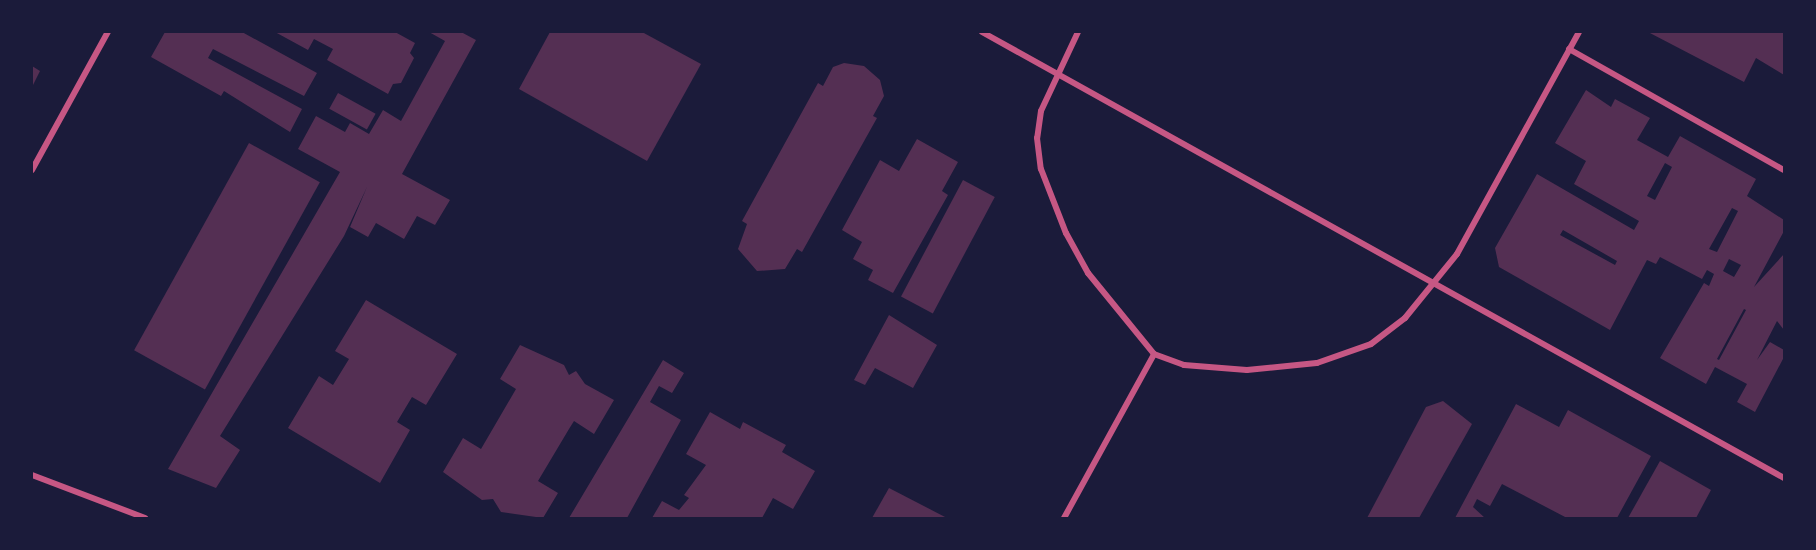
<!DOCTYPE html>
<html>
<head>
<meta charset="utf-8">
<style>
	body { margin:0 }
	#map { position:relative; width:1816px; height:550px; overflow:hidden; background:#1b1b3a; font-family:Manrope,sans-serif }
	div>[style] { position:absolute }
	.building>* { inset:0; background:#542f53; transform-origin:0 0 }
	.minor>* { height:6px; margin:-3px; padding:0 3px; transform-origin:3px; border-radius:3px; background:#c65784 }
	span { translate:-50% -50%; white-space:nowrap; text-align:center; line-height:1.15; -webkit-text-stroke:4.5px #1b1b3a; paint-order:stroke }
	.frame { position:absolute; inset:0; border:33px solid #1b1b3a; pointer-events:none }
</style>
</head>
<body>
<div id="map">
	<div class="building">
		<div style="clip-path:polygon(165px 32px,242px 32px,317px 73px,304px 96px,213px 49px,208px 58px,302px 109px,290px 132px,224px 91px,221px 96px,151px 57px)"></div>
		<div style="clip-path:polygon(275px 32px,395px 32px,415px 43px,410px 53px,414px 58px,401px 83px,393px 84px,388px 94px,327px 60px,333px 49px,314px 39px,308px 50px)"></div>
		<div style="clip-path:polygon(429px 32px,461px 32px,476px 40px,402px 174px,450px 200px,435px 225px,417px 216px,404px 239px,376px 223px,368px 237px,350px 227px,367px 187px,344px 236px,220px 436px,240px 450px,216px 488px,168px 469px,340px 172px,298px 149px,316px 116px,345px 132px,350px 123px,369px 134px,383px 110px,401px 121px,445px 41px)"></div>
		<div style="clip-path:polygon(550px 32px,642px 32px,701px 64px,647px 161px,519px 89px)"></div>
		<div style="clip-path:polygon(1648px 32px,1784px 32px,1784px 75px,1756px 58px,1744px 82px)"></div>
		<div style="clip-path:polygon(844px 63px,864px 66px,880px 80px,884px 96px,873px 116px,877px 118px,802px 252px,797px 249px,785px 269px,757px 271px,738px 249px,747px 224px,742px 221px,818px 83px,823px 86px,833px 67px)"></div>
		<div style="clip-path:polygon(32px 66px,40px 71px,32px 87px)"></div>
		<div style="clip-path:polygon(evenodd,1586px 90px,1611px 107px,1615px 99px,1650px 118px,1637px 140px,1668px 157px,1680px 136px,1756px 179px,1747px 196px,1784px 220px,1784px 231px,1754px 287px,1784px 254px,1784px 330px,1777px 321px,1757px 360px,1770px 342px,1784px 350px,1784px 357px,1755px 412px,1737px 402px,1747px 384px,1715px 367px,1706px 384px,1660px 358px,1704px 283px,1709px 286px,1714px 274px,1707px 270px,1702px 279px,1660px 257px,1656px 264px,1647px 260px,1610px 330px,1499px 267px,1495px 248px,1537px 174px,1634px 230px,1639px 221px,1574px 184px,1586px 161px,1555px 143px,1586px 90px,1665px 163px,1672px 167px,1655px 200px,1647px 196px,1665px 163px,1586px 90px,1732px 208px,1738px 211px,1717px 252px,1709px 249px,1732px 208px,1586px 90px,1563px 230px,1617px 261px,1615px 265px,1560px 235px,1563px 230px,1586px 90px,1729px 259px,1741px 265px,1734px 277px,1723px 271px,1729px 259px,1586px 90px,1746px 310px,1719px 360px,1717px 359px,1744px 309px,1746px 310px)"></div>
		<div style="left:338px;top:93px;width:43px;height:18px;rotate:29deg"></div>
		<div style="clip-path:polygon(917px 139px,958px 162px,942px 191px,948px 195px,893px 293px,868px 280px,873px 270px,853px 259px,862px 242px,842px 230px,880px 160px,899px 171px)"></div>
		<div style="left:249px;top:143px;width:81px;height:237px;rotate:29deg"></div>
		<div style="left:963px;top:180px;width:36px;height:132px;rotate:28deg"></div>
		<div style="clip-path:polygon(366px 300px,457px 354px,426px 405px,412px 397px,397px 422px,410px 430px,380px 483px,288px 428px,319px 376px,333px 385px,349px 359px,335px 351px)"></div>
		<div style="clip-path:polygon(889px 315px,937px 345px,913px 388px,875px 368px,865px 385px,854px 380px)"></div>
		<div style="clip-path:polygon(520px 345px,564px 365px,569px 375px,576px 371px,585px 384px,614px 400px,594px 434px,574px 421px,569px 429px,538px 481px,558px 493px,543px 518px,501px 512px,493px 499px,482px 500px,443px 472px,463px 438px,481px 449px,516px 389px,500px 379px)"></div>
		<div style="clip-path:polygon(663px 360px,684px 373px,672px 393px,659px 386px,650px 402px,681px 420px,627px 518px,569px 518px)"></div>
		<div style="clip-path:polygon(1443px 401px,1472px 424px,1419px 518px,1367px 518px,1426px 407px)"></div>
		<div style="clip-path:polygon(1516px 404px,1559px 427px,1568px 410px,1651px 456px,1617px 518px,1567px 518px,1502px 484px,1490px 506px,1477px 499px,1473px 507px,1485px 518px,1455px 518px)"></div>
		<div style="clip-path:polygon(710px 412px,740px 429px,743px 422px,786px 445px,782px 452px,815px 471px,793px 509px,773px 498px,762px 518px,652px 518px,662px 501px,679px 510px,689px 498px,684px 495px,706px 465px,686px 454px)"></div>
		<div style="clip-path:polygon(1660px 461px,1711px 490px,1696px 518px,1628px 518px)"></div>
		<div style="clip-path:polygon(889px 488px,947px 518px,872px 518px)"></div>
	</div>
	<div class="minor">
		<div style="left:982px;top:32px;width:918px;rotate:29.08deg"></div>
		<div style="left:1078px;top:32px;width:87px;rotate:115.1deg"></div>
		<div style="left:1041px;top:111px;width:27px;rotate:98deg"></div>
		<div style="left:1037px;top:138px;width:31px;rotate:83deg"></div>
		<div style="left:1041px;top:169px;width:69px;rotate:68.7deg"></div>
		<div style="left:1066px;top:233px;width:46px;rotate:61.2deg"></div>
		<div style="left:1088px;top:273px;width:104px;rotate:50.8deg"></div>
		<div style="left:1154px;top:354px;width:32px;rotate:20deg"></div>
		<div style="left:1184px;top:365px;width:63px;rotate:4.5deg"></div>
		<div style="left:1247px;top:370px;width:70px;rotate:-5.7deg"></div>
		<div style="left:1317px;top:363px;width:57px;rotate:-19.4deg"></div>
		<div style="left:1371px;top:344px;width:43px;rotate:-37.4deg"></div>
		<div style="left:1405px;top:318px;width:82px;rotate:-50.9deg"></div>
		<div style="left:1457px;top:254px;width:253px;rotate:-61.2deg"></div>
		<div style="left:1569px;top:49px;width:247px;rotate:29.4deg"></div>
		<div style="left:32px;top:170px;width:158px;rotate:-61.2deg"></div>
		<div style="left:32px;top:475px;width:121px;rotate:20.8deg"></div>
		<div style="left:1064px;top:518px;width:187px;rotate:-61.2deg"></div>
	</div>
	<div class="frame"></div>
</div>
</body>
</html>
